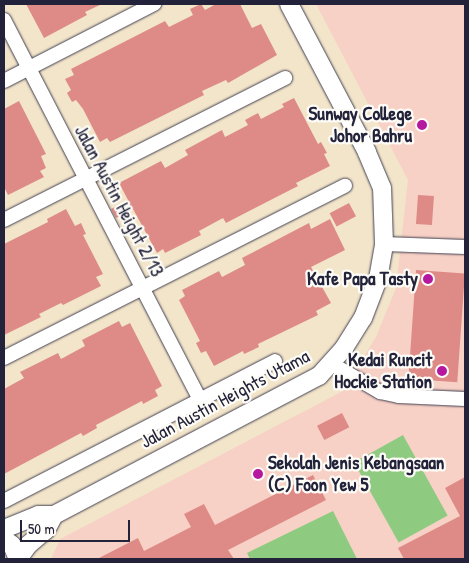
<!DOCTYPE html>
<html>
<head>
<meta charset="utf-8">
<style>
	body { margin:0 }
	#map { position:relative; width:469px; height:563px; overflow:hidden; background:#f2e5ca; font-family:"Patrick Hand",sans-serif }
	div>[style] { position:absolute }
	.built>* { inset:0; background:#f7d1c6 }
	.green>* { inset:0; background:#8ecb81; transform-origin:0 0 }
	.building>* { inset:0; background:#de8b87; transform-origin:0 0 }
	.roads { filter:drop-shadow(0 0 1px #413f50) drop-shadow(0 0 1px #413f50) }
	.minor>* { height:14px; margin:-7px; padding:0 7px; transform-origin:7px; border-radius:7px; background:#fff }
	.tertiary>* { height:18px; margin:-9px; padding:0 9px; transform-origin:9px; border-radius:9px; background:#fff }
	.dots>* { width:14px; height:14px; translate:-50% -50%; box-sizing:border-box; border:2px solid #fdfcf7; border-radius:50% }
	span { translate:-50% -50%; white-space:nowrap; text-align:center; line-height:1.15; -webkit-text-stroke:4.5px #fdfcf7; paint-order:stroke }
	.poi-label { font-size:19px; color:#22223b; font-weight:700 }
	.right { translate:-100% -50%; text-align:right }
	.left { translate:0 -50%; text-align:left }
	.street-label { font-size:19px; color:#22223b }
	.frame { position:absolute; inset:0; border:5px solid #22223b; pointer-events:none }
	.scale { position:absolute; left:20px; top:520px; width:110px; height:22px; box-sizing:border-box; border:2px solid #22223b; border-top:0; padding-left:6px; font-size:15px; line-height:18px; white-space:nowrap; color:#22223b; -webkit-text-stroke:4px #fdfcf7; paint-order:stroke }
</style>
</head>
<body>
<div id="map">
	<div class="built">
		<div style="clip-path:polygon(316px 4px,465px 4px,465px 559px,51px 559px,60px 539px,343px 391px,376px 337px,396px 288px,408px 180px)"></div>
	</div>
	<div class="green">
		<div style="left:403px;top:435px;width:92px;height:56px;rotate:61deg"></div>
		<div style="clip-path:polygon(333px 511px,357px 559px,250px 559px,247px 553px)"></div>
	</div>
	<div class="building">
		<div style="clip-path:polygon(26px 4px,102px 4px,85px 12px,87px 15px,44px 38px)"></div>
		<div style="clip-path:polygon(201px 4px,205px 10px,216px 4px,240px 4px,252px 28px,261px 24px,277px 55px,228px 83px,226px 80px,202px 91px,204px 95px,110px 142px,107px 138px,100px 142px,83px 109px,76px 100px,72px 102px,67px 93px,71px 90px,65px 79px,74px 75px,71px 69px,165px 21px,169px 27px,193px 15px,190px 9px)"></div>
		<div style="clip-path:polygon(294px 98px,318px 144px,321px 142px,327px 153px,324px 154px,330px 166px,296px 183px,298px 186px,226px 223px,223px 218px,199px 231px,201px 235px,165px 253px,163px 249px,157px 253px,133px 209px,116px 218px,111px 209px,128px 200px,119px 183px,161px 161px,165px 168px,188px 155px,185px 150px,222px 130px,225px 137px,248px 125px,245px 120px,258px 113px,261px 119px,284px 107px,282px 104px)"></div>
		<div style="clip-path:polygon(19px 101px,46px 154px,41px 156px,46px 168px,40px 171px,44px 177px,8px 195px,4px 187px,4px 109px)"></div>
		<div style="left:418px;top:195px;width:16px;height:29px;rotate:4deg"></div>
		<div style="left:349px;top:203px;width:15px;height:22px;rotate:62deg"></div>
		<div style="clip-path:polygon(66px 209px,75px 226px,81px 223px,86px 234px,83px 235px,103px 274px,96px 277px,101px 286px,63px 305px,61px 303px,39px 314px,41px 317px,4px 335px,4px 244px,48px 222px,47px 219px)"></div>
		<div style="clip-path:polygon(330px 219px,345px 250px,311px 267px,331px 303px,316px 311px,318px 315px,258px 344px,259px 347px,244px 354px,243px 351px,214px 366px,206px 351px,201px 353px,196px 343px,200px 341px,179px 300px,185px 296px,182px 290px,219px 271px,222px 277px,245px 265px,242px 258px,309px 223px,311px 229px)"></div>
		<div style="left:416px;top:270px;width:49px;height:109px;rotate:4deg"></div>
		<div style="clip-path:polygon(119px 321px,122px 327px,130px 323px,162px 386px,155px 390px,158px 396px,143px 404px,142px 401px,96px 425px,97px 428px,83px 436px,81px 433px,4px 474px,4px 389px,24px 378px,20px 372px,58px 353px,61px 359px,85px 346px,82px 340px)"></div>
		<div style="left:342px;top:413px;width:16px;height:28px;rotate:63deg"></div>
		<div style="clip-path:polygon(313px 475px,326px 500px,228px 550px,234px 559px,97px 559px,138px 538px,144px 551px,191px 527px,184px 514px,204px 504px,215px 525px)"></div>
		<div style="clip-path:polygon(465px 477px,465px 559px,404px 559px,398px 548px,460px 516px,445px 488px)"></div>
	</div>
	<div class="roads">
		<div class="minor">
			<div style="left:4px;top:20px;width:428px;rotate:62.7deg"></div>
			<div style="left:4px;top:81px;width:169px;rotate:-27.2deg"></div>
			<div style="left:4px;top:220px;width:315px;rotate:-26.8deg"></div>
			<div style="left:384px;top:244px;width:81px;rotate:2.1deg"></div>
			<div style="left:4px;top:358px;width:382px;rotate:-26.8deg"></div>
			<div style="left:332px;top:364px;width:56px;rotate:30.3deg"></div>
			<div style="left:380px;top:392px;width:19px;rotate:12deg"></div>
			<div style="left:399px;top:396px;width:66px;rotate:2.6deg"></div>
			<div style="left:4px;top:501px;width:305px;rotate:-27.3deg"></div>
		</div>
		<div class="tertiary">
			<div style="left:4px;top:529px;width:37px;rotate:-22deg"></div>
			<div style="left:38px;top:515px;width:16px"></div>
			<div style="left:54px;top:515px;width:299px;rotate:-27.7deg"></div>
			<div style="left:319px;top:376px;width:38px;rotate:-48deg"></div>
			<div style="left:344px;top:348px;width:36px;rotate:-58deg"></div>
			<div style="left:363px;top:318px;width:42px;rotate:-69deg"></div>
			<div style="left:378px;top:279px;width:36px;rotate:-80deg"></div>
			<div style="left:384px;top:244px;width:56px;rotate:-92deg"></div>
			<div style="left:382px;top:188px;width:39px;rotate:-113deg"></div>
			<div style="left:367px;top:152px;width:167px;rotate:-117.8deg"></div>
			<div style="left:4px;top:539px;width:10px;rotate:37deg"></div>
			<div style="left:12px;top:545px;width:15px;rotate:67deg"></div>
			<div style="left:18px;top:559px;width:17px;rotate:-54deg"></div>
			<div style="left:28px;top:545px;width:23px;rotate:-40deg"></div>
			<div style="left:46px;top:530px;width:17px;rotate:-62deg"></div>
		</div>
	</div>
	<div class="dots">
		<div style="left:422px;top:125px;background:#b5179e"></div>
		<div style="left:428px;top:279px;background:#b5179e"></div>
		<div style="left:442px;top:371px;background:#b5179e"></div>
		<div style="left:258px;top:474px;background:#b5179e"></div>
	</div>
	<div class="poi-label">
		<span class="right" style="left:412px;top:125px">Sunway College<br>Johor Bahru</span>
		<span class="right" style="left:418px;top:279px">Kafe Papa Tasty</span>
		<span class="right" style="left:432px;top:371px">Kedai Runcit<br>Hockie Station</span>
		<span class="left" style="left:268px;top:474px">Sekolah Jenis Kebangsaan<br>(C) Foon Yew 5</span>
	</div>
	<div class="street-label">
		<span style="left:119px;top:201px;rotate:62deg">Jalan Austin Height 2/13</span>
		<span style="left:225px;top:399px;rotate:-28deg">Jalan Austin Heights Utama</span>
	</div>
	<div class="frame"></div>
	<div class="scale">50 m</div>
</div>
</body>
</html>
